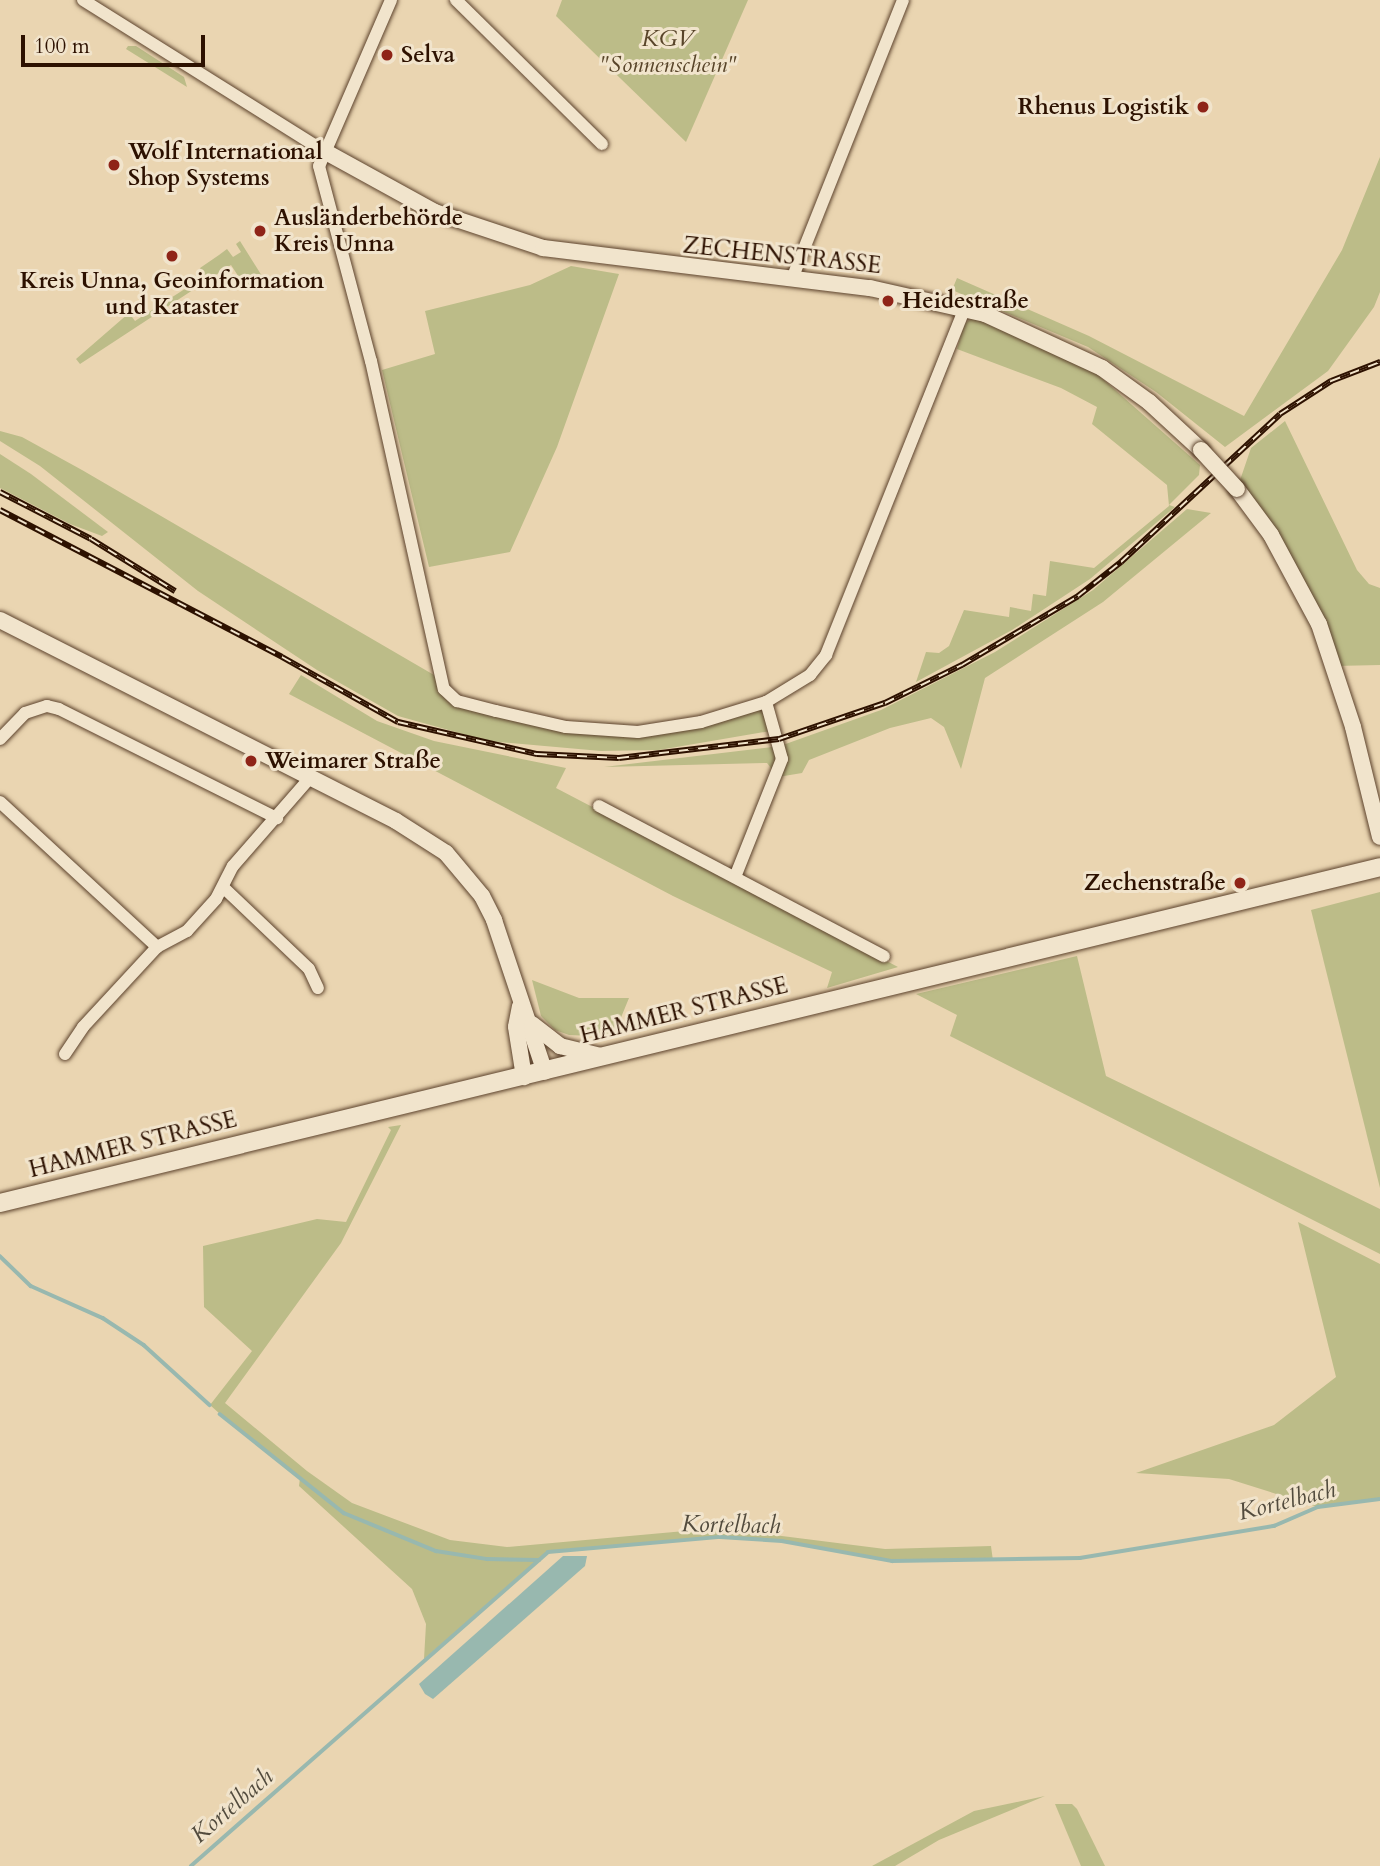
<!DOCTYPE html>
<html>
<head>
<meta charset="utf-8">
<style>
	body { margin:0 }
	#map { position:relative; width:1380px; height:1866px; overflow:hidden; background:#ead5b1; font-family:Cardo,serif }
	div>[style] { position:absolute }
	.green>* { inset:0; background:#bcbc88 }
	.water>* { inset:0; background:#98b8af }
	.stream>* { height:3.5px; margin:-1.75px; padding:0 1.75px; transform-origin:1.75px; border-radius:1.75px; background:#98b8af }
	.roads { filter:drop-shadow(0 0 2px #5c422c) drop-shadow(0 0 2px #5c422c) }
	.minor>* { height:12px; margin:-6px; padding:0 6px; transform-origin:6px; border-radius:6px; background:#f1e4cc }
	.tertiary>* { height:16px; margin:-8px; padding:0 8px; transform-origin:8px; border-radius:8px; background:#f1e4cc }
	.secondary>* { height:18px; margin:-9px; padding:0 9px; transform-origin:9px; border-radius:9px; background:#f1e4cc }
	.rail>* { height:6px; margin-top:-3px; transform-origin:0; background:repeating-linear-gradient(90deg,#f1e4cc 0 10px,#2d1100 0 20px); box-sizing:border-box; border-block:2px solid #2d1100 }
	.bridges { filter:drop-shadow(0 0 2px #5c422c) drop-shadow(0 0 2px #5c422c) }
	.tertiary-bridge>* { height:16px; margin:-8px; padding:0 8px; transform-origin:8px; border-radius:8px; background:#f1e4cc }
	.dots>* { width:19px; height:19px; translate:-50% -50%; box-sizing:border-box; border:4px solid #f1e4cc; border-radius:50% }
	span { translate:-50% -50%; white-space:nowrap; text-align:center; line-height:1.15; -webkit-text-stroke:6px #f1e4cc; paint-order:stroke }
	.park-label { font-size:23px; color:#584429; font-style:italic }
	.poi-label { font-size:23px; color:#2d1100; font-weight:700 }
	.left { translate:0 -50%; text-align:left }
	.right { translate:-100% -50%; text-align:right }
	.street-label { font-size:23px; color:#2d1100 }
	.water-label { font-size:24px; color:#524b3d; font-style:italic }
	.scale { position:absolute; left:21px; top:35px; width:184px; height:32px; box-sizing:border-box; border:4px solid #2d1100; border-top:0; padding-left:9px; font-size:21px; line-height:24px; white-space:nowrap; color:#2d1100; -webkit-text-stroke:5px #f1e4cc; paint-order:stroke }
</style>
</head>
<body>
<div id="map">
	<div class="green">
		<div style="clip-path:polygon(562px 0,748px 0,686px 142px,556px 16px)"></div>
		<div style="clip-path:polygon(128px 46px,136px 46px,184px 77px,187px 87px,126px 49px)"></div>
		<div style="clip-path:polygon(1380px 157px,1380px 292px,1374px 307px,1328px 371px,1225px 447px,1156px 392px,1088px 347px,952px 290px,957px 278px,1089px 336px,1244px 416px,1342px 250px)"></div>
		<div style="clip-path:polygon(240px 241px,262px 276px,246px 288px,231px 265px,80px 364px,76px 359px,129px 313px,135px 321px,205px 276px,200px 268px,219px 255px,227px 249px,233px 257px,241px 252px,236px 244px)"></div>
		<div style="clip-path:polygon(571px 266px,619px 274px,557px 447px,510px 552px,429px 567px,382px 370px,435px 354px,425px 311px,530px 285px)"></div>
		<div style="clip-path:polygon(974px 317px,1097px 374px,1200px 465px,1199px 475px,1169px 505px,1175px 507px,1090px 579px,1012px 630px,916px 682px,926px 652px,939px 653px,949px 646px,964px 610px,1009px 617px,1010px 607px,1031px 611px,1033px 594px,1046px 596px,1050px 561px,1094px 568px,1169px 506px,1167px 485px,1092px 424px,1097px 407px,1061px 388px,957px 349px,964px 324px)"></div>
		<div style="clip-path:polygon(1285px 421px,1357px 570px,1369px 584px,1380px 588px,1380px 665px,1335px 666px,1237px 489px,1251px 448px)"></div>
		<div style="clip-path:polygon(0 431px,22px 437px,82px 470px,434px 675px,457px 701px,566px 727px,638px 732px,766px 702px,776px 730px,659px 750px,601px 751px,488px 741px,398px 716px,317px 670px,198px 591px,40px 466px,0 441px)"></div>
		<div style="clip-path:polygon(0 454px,31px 474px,108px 532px,102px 536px,70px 524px,0 488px)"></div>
		<div style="clip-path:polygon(1187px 509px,1211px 513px,1103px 602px,985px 678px,961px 769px,944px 727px,931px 718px,890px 728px,809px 760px,802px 773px,778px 777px,767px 763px,604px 767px,780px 746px,881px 710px,995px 652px,1093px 590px)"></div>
		<div style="clip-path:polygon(301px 675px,377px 721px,434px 741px,566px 768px,556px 788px,898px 967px,827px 988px,832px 972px,673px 896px,289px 694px)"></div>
		<div style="clip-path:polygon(1380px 892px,1380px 1188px,1311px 910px)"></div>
		<div style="clip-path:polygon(1077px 956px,1106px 1076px,1380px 1209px,1380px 1254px,950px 1036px,957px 1015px,916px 994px)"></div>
		<div style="clip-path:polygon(532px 980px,579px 998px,629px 998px,613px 1037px,569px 1035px,555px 1030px,541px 1016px)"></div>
		<div style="clip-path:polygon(401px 1125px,341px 1243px,225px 1403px,307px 1471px,352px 1503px,450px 1540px,507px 1547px,718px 1528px,885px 1549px,991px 1546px,993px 1561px,892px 1561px,782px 1541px,720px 1537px,548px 1552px,424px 1659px,426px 1624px,412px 1589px,299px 1486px,300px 1478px,220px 1414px,210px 1405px,252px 1351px,204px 1307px,203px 1246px,317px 1219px,346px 1222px,391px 1130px,388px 1127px)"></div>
		<div style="clip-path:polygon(1298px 1222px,1380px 1264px,1380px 1499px,1318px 1507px,1229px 1479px,1136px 1473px,1274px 1425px,1336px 1377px)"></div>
		<div style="clip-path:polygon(1045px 1796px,939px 1840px,895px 1866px,872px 1866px,974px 1811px)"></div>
		<div style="clip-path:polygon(1055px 1804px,1072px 1804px,1077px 1809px,1105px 1866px,1081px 1866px)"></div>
	</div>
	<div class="water">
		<div style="clip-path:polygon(563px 1556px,587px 1556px,585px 1566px,433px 1699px,425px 1694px,419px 1684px)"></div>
	</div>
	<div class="stream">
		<div style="left:0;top:1256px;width:43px;rotate:44.1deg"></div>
		<div style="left:31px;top:1286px;width:79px;rotate:24deg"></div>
		<div style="left:103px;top:1318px;width:49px;rotate:33.4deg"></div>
		<div style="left:144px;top:1345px;width:89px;rotate:42.3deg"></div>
		<div style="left:220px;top:1414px;width:159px;rotate:38.6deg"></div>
		<div style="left:344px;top:1513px;width:100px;rotate:22.4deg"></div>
		<div style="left:436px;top:1551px;width:52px;rotate:8.9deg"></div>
		<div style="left:487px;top:1559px;width:52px;rotate:1.1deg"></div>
		<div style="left:191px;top:1866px;width:475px;rotate:-41.3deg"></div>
		<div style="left:548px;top:1552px;width:173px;rotate:-5deg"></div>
		<div style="left:720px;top:1537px;width:62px;rotate:3.7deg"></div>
		<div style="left:782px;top:1541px;width:112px;rotate:10.3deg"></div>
		<div style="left:892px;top:1561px;width:188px;rotate:-0.9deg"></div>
		<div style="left:1080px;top:1558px;width:197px;rotate:-9.4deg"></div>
		<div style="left:1274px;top:1526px;width:48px;rotate:-23.4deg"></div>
		<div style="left:1318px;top:1507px;width:63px;rotate:-7.4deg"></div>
	</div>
	<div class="roads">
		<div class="minor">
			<div style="left:83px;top:0;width:284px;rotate:32.1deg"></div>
			<div style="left:391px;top:0;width:181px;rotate:113.4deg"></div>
			<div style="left:319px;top:166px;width:202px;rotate:75.1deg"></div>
			<div style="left:371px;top:361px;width:336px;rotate:77.5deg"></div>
			<div style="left:444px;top:689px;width:18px;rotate:43deg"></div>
			<div style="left:457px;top:701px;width:40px;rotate:14.4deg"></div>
			<div style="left:496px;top:711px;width:72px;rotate:12.9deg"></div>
			<div style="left:566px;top:727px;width:72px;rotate:4deg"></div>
			<div style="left:638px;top:732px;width:64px;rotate:-9deg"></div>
			<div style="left:701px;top:722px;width:68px;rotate:-17.1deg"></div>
			<div style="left:766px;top:702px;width:59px;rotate:74.3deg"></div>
			<div style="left:782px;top:759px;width:127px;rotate:111.7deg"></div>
			<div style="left:456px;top:0;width:205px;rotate:44.6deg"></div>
			<div style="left:792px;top:279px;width:300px;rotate:-68.3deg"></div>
			<div style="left:766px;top:702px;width:52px;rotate:-31.5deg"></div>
			<div style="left:810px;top:675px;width:26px;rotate:-51deg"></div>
			<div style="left:826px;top:655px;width:374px;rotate:-68.2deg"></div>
			<div style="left:0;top:739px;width:36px;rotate:-46deg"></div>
			<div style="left:25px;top:713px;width:23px;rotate:-18deg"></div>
			<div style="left:47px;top:706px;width:12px;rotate:14deg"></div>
			<div style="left:59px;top:709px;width:244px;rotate:26.6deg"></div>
			<div style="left:0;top:802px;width:214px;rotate:42.7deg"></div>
			<div style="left:157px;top:947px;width:34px;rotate:-28deg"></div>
			<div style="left:187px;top:931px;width:43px;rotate:-47.8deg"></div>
			<div style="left:216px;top:899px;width:37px;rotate:-63deg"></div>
			<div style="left:233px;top:866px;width:116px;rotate:-48.9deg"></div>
			<div style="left:599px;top:806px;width:322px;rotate:27.8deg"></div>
			<div style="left:224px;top:888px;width:117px;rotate:43.6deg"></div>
			<div style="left:309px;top:969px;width:21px;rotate:65deg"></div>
			<div style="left:65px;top:1054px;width:32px;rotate:-56deg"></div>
			<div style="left:83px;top:1027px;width:109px;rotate:-47.2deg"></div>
		</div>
		<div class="tertiary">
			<div style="left:324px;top:151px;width:127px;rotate:28.8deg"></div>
			<div style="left:435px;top:212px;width:114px;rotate:18.4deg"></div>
			<div style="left:543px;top:248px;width:329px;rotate:7deg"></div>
			<div style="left:870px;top:288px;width:118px;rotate:12.7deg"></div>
			<div style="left:985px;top:314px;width:129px;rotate:24.8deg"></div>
			<div style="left:1102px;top:368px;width:58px;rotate:35.9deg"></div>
			<div style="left:1149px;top:402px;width:71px;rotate:42.7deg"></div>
			<div style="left:1237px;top:489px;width:57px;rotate:53.5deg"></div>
			<div style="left:1271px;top:535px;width:101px;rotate:61.7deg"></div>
			<div style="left:1319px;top:624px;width:108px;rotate:71.7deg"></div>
			<div style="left:1353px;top:727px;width:113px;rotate:76.2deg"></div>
			<div style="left:0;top:620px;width:444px;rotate:26.9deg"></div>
			<div style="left:396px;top:821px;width:59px;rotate:32.6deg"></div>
			<div style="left:446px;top:853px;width:56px;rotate:50.1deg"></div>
			<div style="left:482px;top:896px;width:27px;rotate:63deg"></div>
			<div style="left:494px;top:920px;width:160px;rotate:71.5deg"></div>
			<div style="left:520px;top:1006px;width:21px;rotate:101deg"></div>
			<div style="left:516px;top:1027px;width:51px;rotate:80.9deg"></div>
			<div style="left:532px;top:1024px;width:36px;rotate:38deg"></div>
			<div style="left:560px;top:1046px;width:42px;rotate:13.7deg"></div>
		</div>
		<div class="secondary">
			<div style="left:0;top:1203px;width:1420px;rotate:-13.68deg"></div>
		</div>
	</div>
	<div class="rail">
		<div style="left:0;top:492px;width:102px;rotate:27.3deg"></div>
		<div style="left:91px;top:539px;width:99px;rotate:31.8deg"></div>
		<div style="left:0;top:510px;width:318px;rotate:27.5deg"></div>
		<div style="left:282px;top:657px;width:133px;rotate:29.3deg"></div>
		<div style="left:398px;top:722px;width:143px;rotate:13deg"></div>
		<div style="left:537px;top:754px;width:82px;rotate:2.8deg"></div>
		<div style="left:619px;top:758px;width:161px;rotate:-6.8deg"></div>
		<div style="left:779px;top:739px;width:112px;rotate:-18.8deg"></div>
		<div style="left:885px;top:703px;width:86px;rotate:-26.3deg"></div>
		<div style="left:962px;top:665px;width:135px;rotate:-30.7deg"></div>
		<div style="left:1078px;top:596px;width:55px;rotate:-38.3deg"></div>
		<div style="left:1121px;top:562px;width:217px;rotate:-42.9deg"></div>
		<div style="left:1280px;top:414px;width:61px;rotate:-32.9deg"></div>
		<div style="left:1331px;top:381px;width:53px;rotate:-21.2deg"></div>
	</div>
	<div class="bridges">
		<div class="tertiary-bridge">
			<div style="left:1201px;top:450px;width:53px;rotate:47.3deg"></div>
		</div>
	</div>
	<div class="dots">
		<div style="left:387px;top:55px;background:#8f2418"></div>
		<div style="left:1203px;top:107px;background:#8f2418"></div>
		<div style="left:114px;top:165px;background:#8f2418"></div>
		<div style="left:260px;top:231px;background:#8f2418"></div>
		<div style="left:172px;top:256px;background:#8f2418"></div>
		<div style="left:888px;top:301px;background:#8f2418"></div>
		<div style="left:251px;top:761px;background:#8f2418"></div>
		<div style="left:1240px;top:883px;background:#8f2418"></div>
	</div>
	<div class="park-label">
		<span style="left:668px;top:52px">KGV<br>"Sonnenschein"</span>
	</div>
	<div class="poi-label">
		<span class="left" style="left:401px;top:55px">Selva</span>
		<span class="right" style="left:1189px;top:107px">Rhenus Logistik</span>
		<span class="left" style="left:128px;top:165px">Wolf International<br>Shop Systems</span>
		<span class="left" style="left:274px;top:231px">Ausländerbehörde<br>Kreis Unna</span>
		<span style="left:172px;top:294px">Kreis Unna, Geoinformation<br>und Kataster</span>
		<span class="left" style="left:902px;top:301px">Heidestraße</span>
		<span class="left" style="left:265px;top:761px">Weimarer Straße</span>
		<span class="right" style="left:1226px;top:883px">Zechenstraße</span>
	</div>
	<div class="street-label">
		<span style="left:782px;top:256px;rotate:6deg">ZECHENSTRASSE</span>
		<span style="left:684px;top:1011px;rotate:-14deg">HAMMER STRASSE</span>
		<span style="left:133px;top:1145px;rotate:-14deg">HAMMER STRASSE</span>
	</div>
	<div class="water-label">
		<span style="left:1287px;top:1501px;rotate:-14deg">Kortelbach</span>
		<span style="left:731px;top:1525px;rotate:1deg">Kortelbach</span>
		<span style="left:232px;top:1806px;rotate:-41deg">Kortelbach</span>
	</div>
	<div class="scale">100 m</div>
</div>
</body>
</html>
